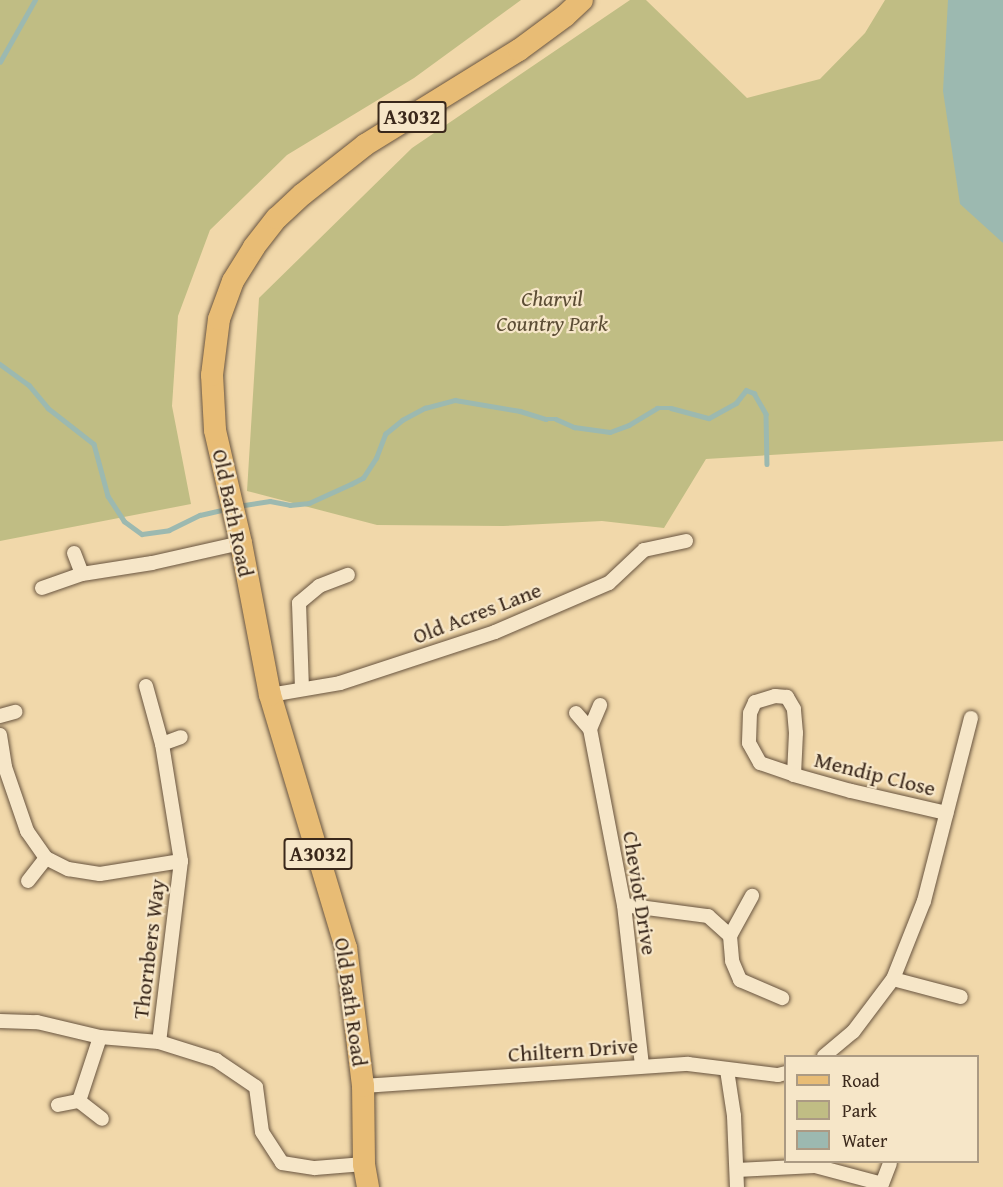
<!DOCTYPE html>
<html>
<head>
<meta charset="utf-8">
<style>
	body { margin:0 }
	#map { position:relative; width:1003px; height:1187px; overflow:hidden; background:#f1d8aa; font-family:"Gentium Book Plus",serif }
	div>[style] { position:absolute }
	.green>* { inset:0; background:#c0bd84 }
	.water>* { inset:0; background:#9cb9b0 }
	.stream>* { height:4.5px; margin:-2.25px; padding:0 2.25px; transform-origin:2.25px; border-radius:2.25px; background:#9cb9b0 }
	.roads { filter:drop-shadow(0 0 2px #68543f) drop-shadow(0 0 2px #68543f) }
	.minor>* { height:14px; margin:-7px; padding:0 7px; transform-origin:7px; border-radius:7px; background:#f6e6c8 }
	.primary>* { height:22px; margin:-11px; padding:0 11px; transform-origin:11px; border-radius:11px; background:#e8bc75 }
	span { translate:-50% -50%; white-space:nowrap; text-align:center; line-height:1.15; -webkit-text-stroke:4.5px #f6e6c8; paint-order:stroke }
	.shield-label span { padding:2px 4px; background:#f6e6c8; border:2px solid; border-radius:4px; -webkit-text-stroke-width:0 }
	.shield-label { font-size:21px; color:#3a281b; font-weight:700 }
	.park-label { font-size:22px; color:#5c4d35; font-style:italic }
	.street-label { font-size:22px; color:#3a281b }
	.legend { position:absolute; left:784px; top:1055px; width:195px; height:108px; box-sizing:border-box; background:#f6e6c8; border:2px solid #ab9a83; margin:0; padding:8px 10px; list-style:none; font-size:18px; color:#3a281b }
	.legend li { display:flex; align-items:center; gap:12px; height:30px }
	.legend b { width:30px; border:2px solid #ab9a83 }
</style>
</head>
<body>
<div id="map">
	<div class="green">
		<div style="clip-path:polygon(0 0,521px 0,414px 78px,287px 155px,210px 230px,178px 316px,172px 406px,191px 504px,0 541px)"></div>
		<div style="clip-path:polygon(630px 0,646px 0,747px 98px,820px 79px,865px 33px,885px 0,1003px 0,1003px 441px,706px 459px,664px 528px,602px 521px,503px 526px,377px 525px,247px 491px,259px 298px,412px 148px)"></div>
	</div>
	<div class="water">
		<div style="clip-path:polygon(948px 0,1003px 0,1003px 243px,960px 204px,943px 91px)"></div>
	</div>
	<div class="stream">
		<div style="left:0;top:62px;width:71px;rotate:-60.6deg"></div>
		<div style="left:0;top:364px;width:36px;rotate:36deg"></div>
		<div style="left:29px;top:385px;width:30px;rotate:50deg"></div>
		<div style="left:48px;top:408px;width:58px;rotate:38deg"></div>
		<div style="left:94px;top:444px;width:54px;rotate:74.9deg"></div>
		<div style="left:108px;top:496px;width:30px;rotate:57deg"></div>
		<div style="left:124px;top:521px;width:22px;rotate:36deg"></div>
		<div style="left:142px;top:534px;width:27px;rotate:-8deg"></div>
		<div style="left:169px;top:530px;width:34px;rotate:-26deg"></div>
		<div style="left:200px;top:515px;width:28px;rotate:-13deg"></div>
		<div style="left:238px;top:506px;width:32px;rotate:-9deg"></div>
		<div style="left:270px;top:501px;width:20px;rotate:11deg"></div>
		<div style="left:290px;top:505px;width:19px;rotate:-6deg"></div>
		<div style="left:309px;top:503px;width:46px;rotate:-24.3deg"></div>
		<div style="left:351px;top:484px;width:13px;rotate:-27deg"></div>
		<div style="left:363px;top:478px;width:24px;rotate:-57deg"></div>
		<div style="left:376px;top:458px;width:26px;rotate:-69deg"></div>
		<div style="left:385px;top:434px;width:22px;rotate:-39deg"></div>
		<div style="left:402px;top:420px;width:26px;rotate:-28deg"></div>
		<div style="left:425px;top:408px;width:31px;rotate:-15deg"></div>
		<div style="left:455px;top:400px;width:66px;rotate:9.6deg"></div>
		<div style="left:520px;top:411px;width:27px;rotate:17deg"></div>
		<div style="left:546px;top:419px;width:10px"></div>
		<div style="left:556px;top:419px;width:20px;rotate:24deg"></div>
		<div style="left:574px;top:427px;width:36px;rotate:8deg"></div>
		<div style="left:610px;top:432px;width:20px;rotate:-20deg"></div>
		<div style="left:629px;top:425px;width:33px;rotate:-31deg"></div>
		<div style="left:657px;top:408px;width:14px"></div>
		<div style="left:671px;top:408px;width:39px;rotate:15deg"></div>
		<div style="left:709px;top:418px;width:31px;rotate:-29deg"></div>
		<div style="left:736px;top:403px;width:16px;rotate:-52deg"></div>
		<div style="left:746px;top:390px;width:9px;rotate:21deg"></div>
		<div style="left:754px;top:393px;width:24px;rotate:60deg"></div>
		<div style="left:766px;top:414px;width:50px;rotate:88.9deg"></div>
	</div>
	<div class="roads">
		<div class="minor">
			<div style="left:74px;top:553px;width:22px;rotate:69deg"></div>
			<div style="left:42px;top:588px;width:42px;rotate:-19.3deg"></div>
			<div style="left:82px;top:574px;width:71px;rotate:-8.9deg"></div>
			<div style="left:152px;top:563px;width:91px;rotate:-12.7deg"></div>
			<div style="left:146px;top:686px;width:60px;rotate:74.6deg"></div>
			<div style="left:162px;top:744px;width:119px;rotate:80.8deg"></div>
			<div style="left:181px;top:861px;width:182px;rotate:96.9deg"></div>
			<div style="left:302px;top:689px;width:86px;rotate:-92deg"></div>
			<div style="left:299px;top:603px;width:26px;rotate:-40deg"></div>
			<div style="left:319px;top:586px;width:31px;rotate:-21deg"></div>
			<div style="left:270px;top:695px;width:71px;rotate:-9.7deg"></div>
			<div style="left:340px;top:683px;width:163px;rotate:-18.2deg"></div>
			<div style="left:495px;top:632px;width:124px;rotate:-23.3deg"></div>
			<div style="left:609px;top:583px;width:48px;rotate:-43.3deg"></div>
			<div style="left:644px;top:550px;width:43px;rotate:-12.1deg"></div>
			<div style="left:576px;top:713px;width:21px;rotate:49deg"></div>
			<div style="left:590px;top:729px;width:179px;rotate:79.1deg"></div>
			<div style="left:624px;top:905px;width:161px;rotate:83.6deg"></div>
			<div style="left:0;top:716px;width:16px;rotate:-15deg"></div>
			<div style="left:590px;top:729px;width:26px;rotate:-67deg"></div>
			<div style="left:0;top:735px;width:32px;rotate:81deg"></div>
			<div style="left:5px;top:767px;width:68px;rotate:71deg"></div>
			<div style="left:27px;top:831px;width:33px;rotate:55deg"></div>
			<div style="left:46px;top:858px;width:25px;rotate:27deg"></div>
			<div style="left:68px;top:869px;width:32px;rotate:9deg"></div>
			<div style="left:100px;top:874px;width:82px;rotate:-9.1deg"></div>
			<div style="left:162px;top:744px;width:20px;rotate:-20deg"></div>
			<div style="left:794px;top:775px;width:42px;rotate:-87.3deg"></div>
			<div style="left:796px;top:733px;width:24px;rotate:-95deg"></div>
			<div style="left:794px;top:709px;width:14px;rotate:-120deg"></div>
			<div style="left:787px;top:697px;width:12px;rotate:-175deg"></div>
			<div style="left:775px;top:696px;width:21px;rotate:163deg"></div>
			<div style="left:755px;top:702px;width:12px;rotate:114deg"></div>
			<div style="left:750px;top:713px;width:30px;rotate:92deg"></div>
			<div style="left:749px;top:743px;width:23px;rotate:61deg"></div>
			<div style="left:760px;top:763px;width:36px;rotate:19deg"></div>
			<div style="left:794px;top:775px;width:59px;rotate:15.7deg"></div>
			<div style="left:851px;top:791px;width:98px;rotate:13deg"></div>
			<div style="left:28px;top:881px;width:29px;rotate:-52deg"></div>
			<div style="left:624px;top:905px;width:85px;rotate:7.5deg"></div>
			<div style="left:708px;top:916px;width:30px;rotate:42deg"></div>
			<div style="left:730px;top:936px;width:25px;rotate:85deg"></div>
			<div style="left:732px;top:961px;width:21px;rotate:67deg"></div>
			<div style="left:740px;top:980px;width:46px;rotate:23.2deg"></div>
			<div style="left:730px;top:936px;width:46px;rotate:-61.2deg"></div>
			<div style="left:893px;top:979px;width:70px;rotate:14.8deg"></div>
			<div style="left:0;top:1021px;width:37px;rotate:2deg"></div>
			<div style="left:37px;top:1022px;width:65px;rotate:13.4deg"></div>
			<div style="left:100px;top:1037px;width:59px;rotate:4.8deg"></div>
			<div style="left:159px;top:1042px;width:60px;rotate:17.5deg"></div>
			<div style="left:216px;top:1060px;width:48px;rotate:34deg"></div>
			<div style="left:256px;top:1087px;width:45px;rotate:82.4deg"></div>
			<div style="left:262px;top:1132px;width:37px;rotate:57deg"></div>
			<div style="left:282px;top:1163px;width:33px;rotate:9deg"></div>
			<div style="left:315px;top:1168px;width:49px;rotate:-4.7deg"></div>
			<div style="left:824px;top:1056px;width:38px;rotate:-40deg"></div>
			<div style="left:853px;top:1032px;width:66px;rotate:-53deg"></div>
			<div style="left:893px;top:979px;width:84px;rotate:-68.3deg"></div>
			<div style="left:924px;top:901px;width:189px;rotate:-75.6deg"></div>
			<div style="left:727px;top:1070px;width:47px;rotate:81.3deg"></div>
			<div style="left:734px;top:1116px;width:71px;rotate:87.6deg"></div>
			<div style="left:363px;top:1086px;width:326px;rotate:-3.9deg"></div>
			<div style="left:688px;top:1064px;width:91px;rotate:7deg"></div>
			<div style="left:778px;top:1075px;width:8px;rotate:-14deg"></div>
			<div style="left:79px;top:1101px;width:29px;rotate:38deg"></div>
			<div style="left:58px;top:1105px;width:21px;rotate:-11deg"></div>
			<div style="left:79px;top:1101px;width:67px;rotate:-71.8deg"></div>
			<div style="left:737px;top:1170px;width:78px;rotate:-2.9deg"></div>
			<div style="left:815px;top:1166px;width:69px;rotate:15deg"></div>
			<div style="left:882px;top:1184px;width:22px;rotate:-69deg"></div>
		</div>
		<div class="primary">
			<div style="left:368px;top:1187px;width:23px;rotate:-100deg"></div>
			<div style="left:364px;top:1164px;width:78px;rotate:-90.7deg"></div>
			<div style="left:363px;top:1086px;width:139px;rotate:-97deg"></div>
			<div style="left:346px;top:948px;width:264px;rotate:-106.7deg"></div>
			<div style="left:270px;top:695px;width:155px;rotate:-100.8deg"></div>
			<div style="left:241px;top:543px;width:116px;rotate:-103deg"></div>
			<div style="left:215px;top:430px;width:55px;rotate:-93.1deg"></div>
			<div style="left:212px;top:375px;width:56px;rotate:-82.9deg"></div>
			<div style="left:219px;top:319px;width:40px;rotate:-69.8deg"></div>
			<div style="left:233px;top:281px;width:40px;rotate:-58deg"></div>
			<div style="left:254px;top:247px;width:37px;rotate:-52deg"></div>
			<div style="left:277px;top:218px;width:35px;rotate:-43deg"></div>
			<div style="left:303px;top:194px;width:79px;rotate:-38.3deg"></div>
			<div style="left:365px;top:145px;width:181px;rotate:-31.7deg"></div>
			<div style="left:519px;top:50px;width:57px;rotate:-36.5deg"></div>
			<div style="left:565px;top:16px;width:23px;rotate:-43deg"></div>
		</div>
	</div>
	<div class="shield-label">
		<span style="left:412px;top:117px">A3032</span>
		<span style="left:318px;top:854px">A3032</span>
	</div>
	<div class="park-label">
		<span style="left:552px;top:311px">Charvil<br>Country Park</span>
	</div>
	<div class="street-label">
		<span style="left:233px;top:513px;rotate:78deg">Old Bath Road</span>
		<span style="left:477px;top:613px;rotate:-21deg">Old Acres Lane</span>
		<span style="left:875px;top:774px;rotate:14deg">Mendip Close</span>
		<span style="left:640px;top:893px;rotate:81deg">Cheviot Drive</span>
		<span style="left:149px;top:949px;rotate:-83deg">Thornbers Way</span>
		<span style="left:351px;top:1002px;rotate:82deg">Old Bath Road</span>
		<span style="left:573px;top:1050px;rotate:-4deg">Chiltern Drive</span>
	</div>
	<ul class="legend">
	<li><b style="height:8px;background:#e8bc75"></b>Road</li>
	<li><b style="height:16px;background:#c0bd84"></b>Park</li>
	<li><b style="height:16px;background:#9cb9b0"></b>Water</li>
	</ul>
</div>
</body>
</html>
